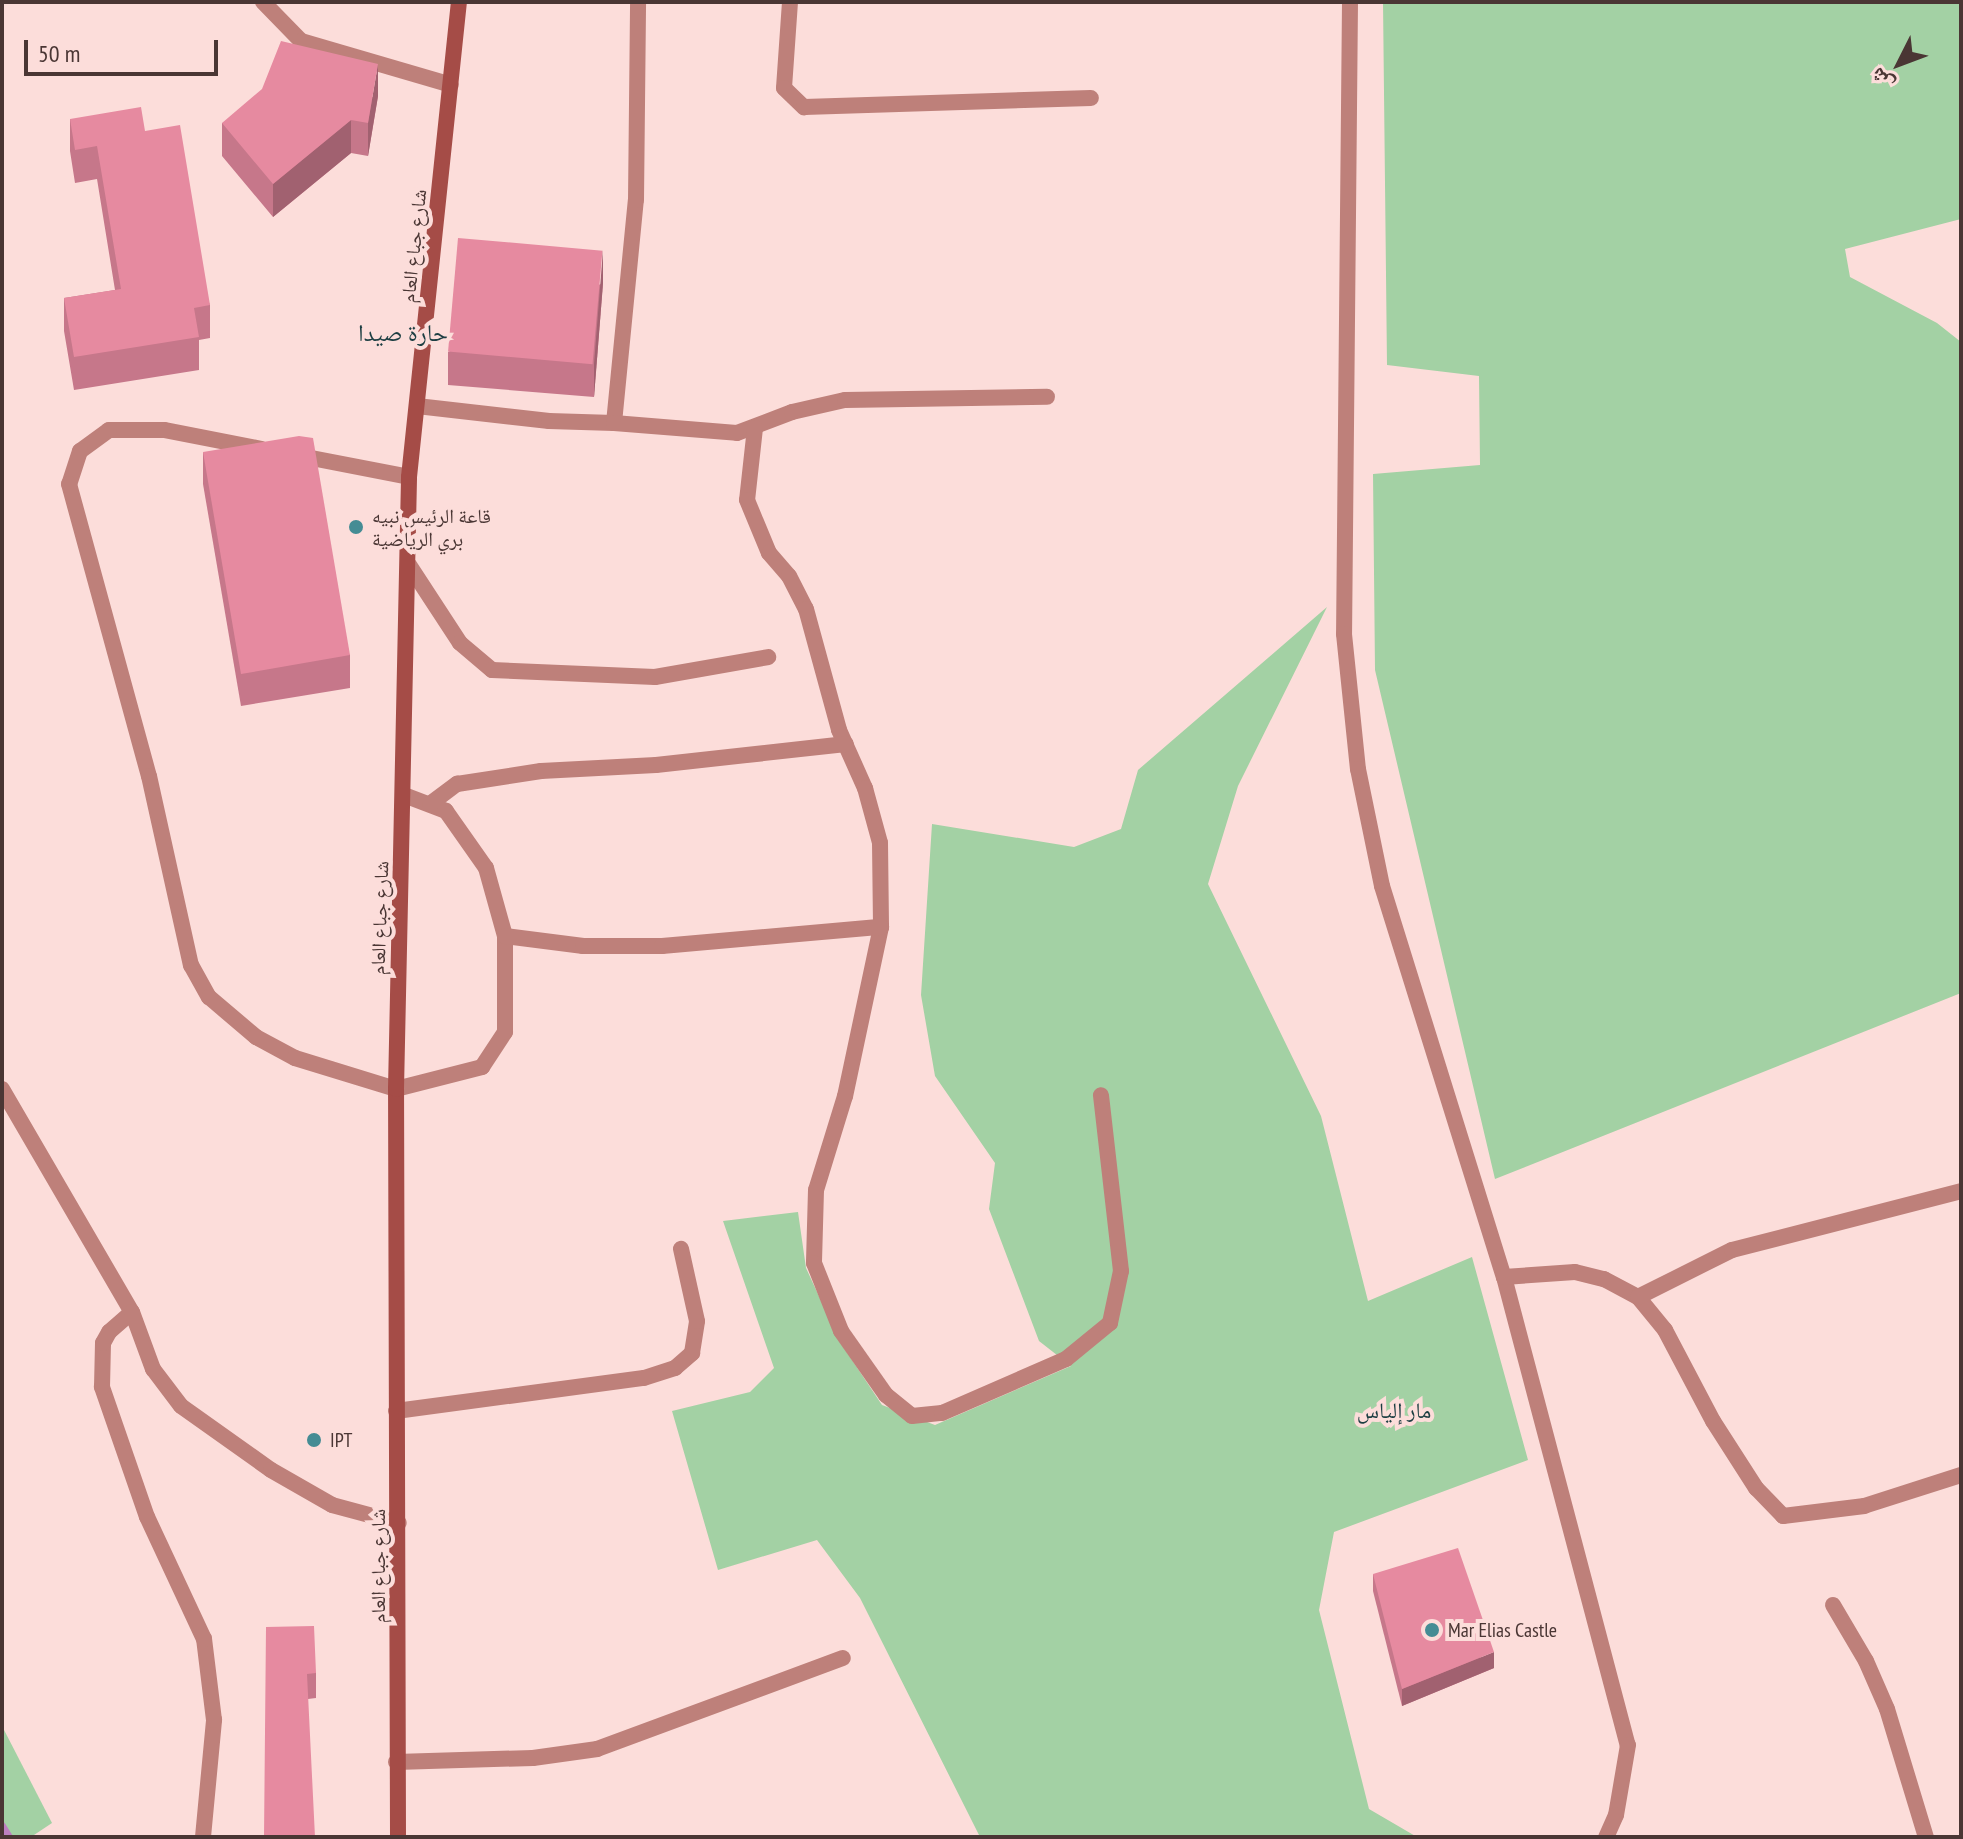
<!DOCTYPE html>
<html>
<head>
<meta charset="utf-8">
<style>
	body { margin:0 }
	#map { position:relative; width:1963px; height:1839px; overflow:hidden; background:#fcddda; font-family:"PT Sans Narrow","Noto Naskh Arabic",sans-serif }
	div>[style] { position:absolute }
	.green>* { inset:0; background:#a3d1a4 }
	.stream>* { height:8px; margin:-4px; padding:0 4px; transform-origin:4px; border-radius:4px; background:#bd80c0 }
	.street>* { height:16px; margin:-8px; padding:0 8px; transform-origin:8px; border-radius:8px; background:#be807a }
	.secondary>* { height:16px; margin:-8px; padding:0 8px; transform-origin:8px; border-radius:8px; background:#a54c47 }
	.wall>* { inset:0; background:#c6778a }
	.shaded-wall>* { inset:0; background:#a16170 }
	.building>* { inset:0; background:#e68aa0; transform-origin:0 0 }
	.dots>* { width:22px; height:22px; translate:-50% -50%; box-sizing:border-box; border:4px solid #fcddda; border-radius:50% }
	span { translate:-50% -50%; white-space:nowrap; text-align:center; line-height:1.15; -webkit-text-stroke:8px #fcddda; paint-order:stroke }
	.street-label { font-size:20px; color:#4a3634 }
	.poi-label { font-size:20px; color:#4a3634 }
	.left { translate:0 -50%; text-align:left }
	.neighbourhood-label { font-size:22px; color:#1c3e42 }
	.quarter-label { font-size:24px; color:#1c3e42 }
	.frame { position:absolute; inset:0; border:4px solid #4a3634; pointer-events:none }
	.north { position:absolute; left:1859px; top:24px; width:80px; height:80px; -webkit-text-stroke:6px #fcddda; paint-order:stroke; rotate:228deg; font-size:22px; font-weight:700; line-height:32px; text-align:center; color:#4a3634 }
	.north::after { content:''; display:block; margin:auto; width:28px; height:36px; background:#4a3634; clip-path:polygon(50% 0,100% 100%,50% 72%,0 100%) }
	.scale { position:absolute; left:24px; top:40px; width:194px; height:36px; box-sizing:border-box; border:4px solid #4a3634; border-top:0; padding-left:10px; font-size:24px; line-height:28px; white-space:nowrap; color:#4a3634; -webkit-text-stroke:6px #fcddda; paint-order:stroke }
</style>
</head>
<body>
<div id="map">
	<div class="green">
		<div style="clip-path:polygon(1383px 2px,1961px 2px,1961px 219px,1845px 249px,1850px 277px,1937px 323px,1961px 342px,1961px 993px,1495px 1179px,1375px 670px,1373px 474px,1480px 465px,1479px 376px,1387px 365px)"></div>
		<div style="clip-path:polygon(1327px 607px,1238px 786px,1208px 884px,1321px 1116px,1368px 1301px,1472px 1257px,1528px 1460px,1334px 1532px,1319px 1610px,1369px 1809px,1417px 1837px,980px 1837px,860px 1598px,817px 1540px,718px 1570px,672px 1411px,750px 1392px,774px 1368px,723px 1221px,798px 1212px,806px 1268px,840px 1342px,882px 1405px,935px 1425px,1071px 1366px,1039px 1341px,989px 1209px,995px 1163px,935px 1076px,921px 995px,932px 824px,1074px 847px,1121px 829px,1138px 770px)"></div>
		<div style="clip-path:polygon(2px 1726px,52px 1823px,31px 1837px,2px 1837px)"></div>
	</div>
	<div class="stream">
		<div style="left:2px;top:1826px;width:13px;rotate:58deg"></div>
	</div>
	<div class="street">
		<div style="left:263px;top:2px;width:54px;rotate:45.7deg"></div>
		<div style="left:301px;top:41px;width:156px;rotate:16.3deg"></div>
		<div style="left:790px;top:2px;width:86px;rotate:94deg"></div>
		<div style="left:784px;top:88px;width:28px;rotate:44deg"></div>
		<div style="left:804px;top:107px;width:287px;rotate:-1.8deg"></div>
		<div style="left:1350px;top:2px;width:632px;rotate:90.54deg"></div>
		<div style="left:1344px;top:634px;width:136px;rotate:84.1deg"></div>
		<div style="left:1358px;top:769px;width:119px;rotate:78.4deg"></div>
		<div style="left:1382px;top:886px;width:410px;rotate:72.7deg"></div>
		<div style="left:1504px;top:1277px;width:484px;rotate:75.2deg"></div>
		<div style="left:1628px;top:1745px;width:71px;rotate:99.7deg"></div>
		<div style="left:1616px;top:1815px;width:24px;rotate:114deg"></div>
		<div style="left:417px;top:406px;width:133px;rotate:6.5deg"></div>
		<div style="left:549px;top:421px;width:65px;rotate:1.8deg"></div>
		<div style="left:614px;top:423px;width:224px;rotate:-84.4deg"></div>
		<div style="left:636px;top:200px;width:198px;rotate:-89.4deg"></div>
		<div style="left:614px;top:423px;width:123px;rotate:4.6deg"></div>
		<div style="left:737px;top:433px;width:59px;rotate:-20.9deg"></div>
		<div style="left:792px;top:412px;width:54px;rotate:-12.8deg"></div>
		<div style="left:845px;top:400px;width:202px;rotate:-0.9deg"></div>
		<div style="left:755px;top:428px;width:72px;rotate:96.3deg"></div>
		<div style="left:747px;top:500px;width:57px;rotate:67.5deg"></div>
		<div style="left:769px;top:553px;width:30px;rotate:49deg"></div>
		<div style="left:789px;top:576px;width:37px;rotate:63deg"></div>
		<div style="left:806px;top:609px;width:125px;rotate:74.7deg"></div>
		<div style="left:839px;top:730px;width:64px;rotate:65.9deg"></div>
		<div style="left:865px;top:788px;width:57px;rotate:74.7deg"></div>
		<div style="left:880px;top:843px;width:84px;rotate:89.3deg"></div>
		<div style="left:881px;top:927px;width:173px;rotate:102deg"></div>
		<div style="left:845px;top:1096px;width:98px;rotate:107.1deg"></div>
		<div style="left:816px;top:1190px;width:73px;rotate:91.6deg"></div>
		<div style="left:814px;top:1263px;width:73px;rotate:68.3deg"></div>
		<div style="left:841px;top:1331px;width:78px;rotate:54.9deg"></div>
		<div style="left:886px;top:1395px;width:33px;rotate:39deg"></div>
		<div style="left:912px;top:1416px;width:30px;rotate:-6deg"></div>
		<div style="left:942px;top:1413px;width:135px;rotate:-23.5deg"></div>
		<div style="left:1066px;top:1359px;width:57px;rotate:-39.3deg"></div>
		<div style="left:1110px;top:1323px;width:53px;rotate:-78.1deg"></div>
		<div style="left:1121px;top:1271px;width:177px;rotate:-96.5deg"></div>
		<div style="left:262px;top:449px;width:100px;rotate:-169deg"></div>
		<div style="left:164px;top:430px;width:55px;rotate:180deg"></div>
		<div style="left:109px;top:430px;width:36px;rotate:144deg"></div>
		<div style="left:80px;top:451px;width:35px;rotate:108deg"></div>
		<div style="left:69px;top:484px;width:303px;rotate:74.7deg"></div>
		<div style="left:149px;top:776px;width:194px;rotate:77.5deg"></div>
		<div style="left:191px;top:965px;width:37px;rotate:61deg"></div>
		<div style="left:209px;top:997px;width:62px;rotate:40.4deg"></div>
		<div style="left:256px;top:1037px;width:44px;rotate:28.3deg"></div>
		<div style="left:295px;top:1058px;width:106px;rotate:17.1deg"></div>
		<div style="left:396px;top:1089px;width:89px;rotate:-14.3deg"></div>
		<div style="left:482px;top:1067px;width:42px;rotate:-56.7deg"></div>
		<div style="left:505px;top:1032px;width:96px;rotate:-90deg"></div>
		<div style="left:505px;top:936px;width:71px;rotate:-105.6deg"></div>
		<div style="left:486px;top:868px;width:70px;rotate:-125.1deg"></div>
		<div style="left:446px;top:811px;width:45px;rotate:-159.1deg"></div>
		<div style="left:296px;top:455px;width:115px;rotate:11deg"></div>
		<div style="left:409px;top:565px;width:93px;rotate:56.8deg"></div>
		<div style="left:460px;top:643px;width:42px;rotate:40.2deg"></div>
		<div style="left:492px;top:670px;width:163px;rotate:2.5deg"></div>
		<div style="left:655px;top:677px;width:115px;rotate:-10deg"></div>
		<div style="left:430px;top:804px;width:34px;rotate:-37deg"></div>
		<div style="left:457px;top:784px;width:85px;rotate:-8.8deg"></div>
		<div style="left:541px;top:771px;width:115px;rotate:-3deg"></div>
		<div style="left:656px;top:765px;width:191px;rotate:-6.3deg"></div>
		<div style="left:505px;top:936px;width:79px;rotate:7.3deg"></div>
		<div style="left:583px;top:946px;width:79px"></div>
		<div style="left:662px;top:946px;width:220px;rotate:-5deg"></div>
		<div style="left:2px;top:1089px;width:258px;rotate:59.8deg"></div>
		<div style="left:1504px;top:1277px;width:71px;rotate:-4deg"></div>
		<div style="left:1575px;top:1272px;width:30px;rotate:14deg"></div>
		<div style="left:1604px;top:1279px;width:38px;rotate:28deg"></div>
		<div style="left:1638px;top:1297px;width:43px;rotate:50.7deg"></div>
		<div style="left:1665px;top:1330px;width:103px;rotate:62.2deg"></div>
		<div style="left:1713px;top:1421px;width:80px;rotate:57.3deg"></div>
		<div style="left:1756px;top:1488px;width:39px;rotate:46deg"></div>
		<div style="left:1783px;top:1516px;width:82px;rotate:-7deg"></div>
		<div style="left:1864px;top:1506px;width:102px;rotate:-17.7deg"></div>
		<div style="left:1638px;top:1297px;width:105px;rotate:-26.6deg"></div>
		<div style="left:1732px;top:1250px;width:236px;rotate:-14.4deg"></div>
		<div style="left:396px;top:1411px;width:250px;rotate:-7.6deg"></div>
		<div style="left:644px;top:1378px;width:33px;rotate:-18deg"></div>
		<div style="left:675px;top:1368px;width:23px;rotate:-41deg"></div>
		<div style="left:692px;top:1353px;width:32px;rotate:-81deg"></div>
		<div style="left:697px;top:1321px;width:74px;rotate:-102.5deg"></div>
		<div style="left:1833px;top:1605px;width:65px;rotate:59.5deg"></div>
		<div style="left:1866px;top:1661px;width:52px;rotate:66.4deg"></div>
		<div style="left:1887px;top:1709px;width:134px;rotate:73.1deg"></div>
		<div style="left:396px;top:1762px;width:137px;rotate:-1.7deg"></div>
		<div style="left:533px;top:1758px;width:65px;rotate:-8deg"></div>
		<div style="left:597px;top:1749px;width:262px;rotate:-20.3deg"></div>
		<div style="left:203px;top:1837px;width:118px;rotate:-84.6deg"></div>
		<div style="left:214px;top:1720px;width:82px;rotate:-97deg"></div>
		<div style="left:204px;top:1639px;width:135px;rotate:-115deg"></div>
		<div style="left:147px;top:1517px;width:138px;rotate:-109.1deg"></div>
		<div style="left:102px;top:1387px;width:44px;rotate:-88.7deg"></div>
		<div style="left:103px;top:1343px;width:13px;rotate:-61deg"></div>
		<div style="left:109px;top:1332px;width:30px;rotate:-41deg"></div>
		<div style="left:132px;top:1312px;width:61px;rotate:69.8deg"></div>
		<div style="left:153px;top:1369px;width:46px;rotate:52.9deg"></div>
		<div style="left:181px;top:1406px;width:110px;rotate:35.4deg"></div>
		<div style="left:271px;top:1470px;width:70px;rotate:29.8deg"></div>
		<div style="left:332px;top:1505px;width:69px;rotate:15deg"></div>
	</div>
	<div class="secondary">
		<div style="left:398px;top:1837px;width:748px;rotate:-90.15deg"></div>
		<div style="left:396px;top:1089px;width:612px;rotate:-88.78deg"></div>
		<div style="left:409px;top:477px;width:478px;rotate:-84deg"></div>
	</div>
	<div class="wall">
		<div style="clip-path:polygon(378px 96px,368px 156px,351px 153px,273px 217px,222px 156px,222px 123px)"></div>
		<div style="clip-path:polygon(70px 119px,145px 131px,210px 305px,210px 338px,199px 340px,199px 370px,74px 390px,64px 331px,64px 298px,115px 290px,97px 179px,75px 183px,70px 151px)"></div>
		<div style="clip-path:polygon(603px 283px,594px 397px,448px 385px,448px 352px)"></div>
		<div style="clip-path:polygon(203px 452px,350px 655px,350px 688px,241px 706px,203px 484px)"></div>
		<div style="clip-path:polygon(1373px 1574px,1494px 1668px,1402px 1706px,1373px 1591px)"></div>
		<div style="clip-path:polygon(266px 1627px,316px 1673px,316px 1698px,308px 1699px)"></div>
	</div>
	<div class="shaded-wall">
		<div style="clip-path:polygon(378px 64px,378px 96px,368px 156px,368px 123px)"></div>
		<div style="clip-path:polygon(351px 120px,351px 153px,273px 217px,273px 184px)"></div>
		<div style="clip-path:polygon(603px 250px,603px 283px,594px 397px,594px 364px)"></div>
		<div style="clip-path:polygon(1494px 1652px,1494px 1668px,1402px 1706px,1402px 1689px)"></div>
	</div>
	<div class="building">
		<div style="clip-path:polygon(281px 41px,378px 64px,368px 123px,351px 120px,273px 184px,222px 123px,262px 89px)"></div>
		<div style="clip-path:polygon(141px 107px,145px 131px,180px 125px,210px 305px,194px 308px,199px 337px,74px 357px,64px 298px,121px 289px,97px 146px,75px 150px,70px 119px)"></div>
		<div style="left:458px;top:238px;width:145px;height:114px;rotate:5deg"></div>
		<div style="clip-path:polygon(299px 436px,313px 438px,350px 655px,241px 674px,203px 452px)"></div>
		<div style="clip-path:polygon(1458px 1548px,1494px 1652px,1402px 1689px,1373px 1574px)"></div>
		<div style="clip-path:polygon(314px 1626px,316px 1673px,307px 1674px,315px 1837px,264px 1837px,266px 1627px)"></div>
	</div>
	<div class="dots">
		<div style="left:356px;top:527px;background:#458c94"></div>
		<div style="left:314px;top:1440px;background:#458c94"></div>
		<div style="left:1432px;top:1630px;background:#458c94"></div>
	</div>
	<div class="street-label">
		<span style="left:414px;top:246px;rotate:-84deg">شارع جباع العام</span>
		<span style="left:380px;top:918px;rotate:-88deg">شارع جباع العام</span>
		<span style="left:378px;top:1566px;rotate:-90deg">شارع جباع العام</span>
	</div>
	<div class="poi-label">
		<span class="left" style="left:372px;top:528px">قاعة الرئيس نبيه<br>بري الرياضية</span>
		<span class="left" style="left:330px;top:1440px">IPT</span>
		<span class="left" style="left:1448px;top:1630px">Mar Elias Castle</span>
	</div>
	<div class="neighbourhood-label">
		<span style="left:1394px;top:1411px">مار إلياس</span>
	</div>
	<div class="quarter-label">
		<span style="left:403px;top:333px">حارة صيدا</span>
	</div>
	<div class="frame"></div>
	<div class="north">ش</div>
	<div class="scale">50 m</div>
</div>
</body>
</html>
